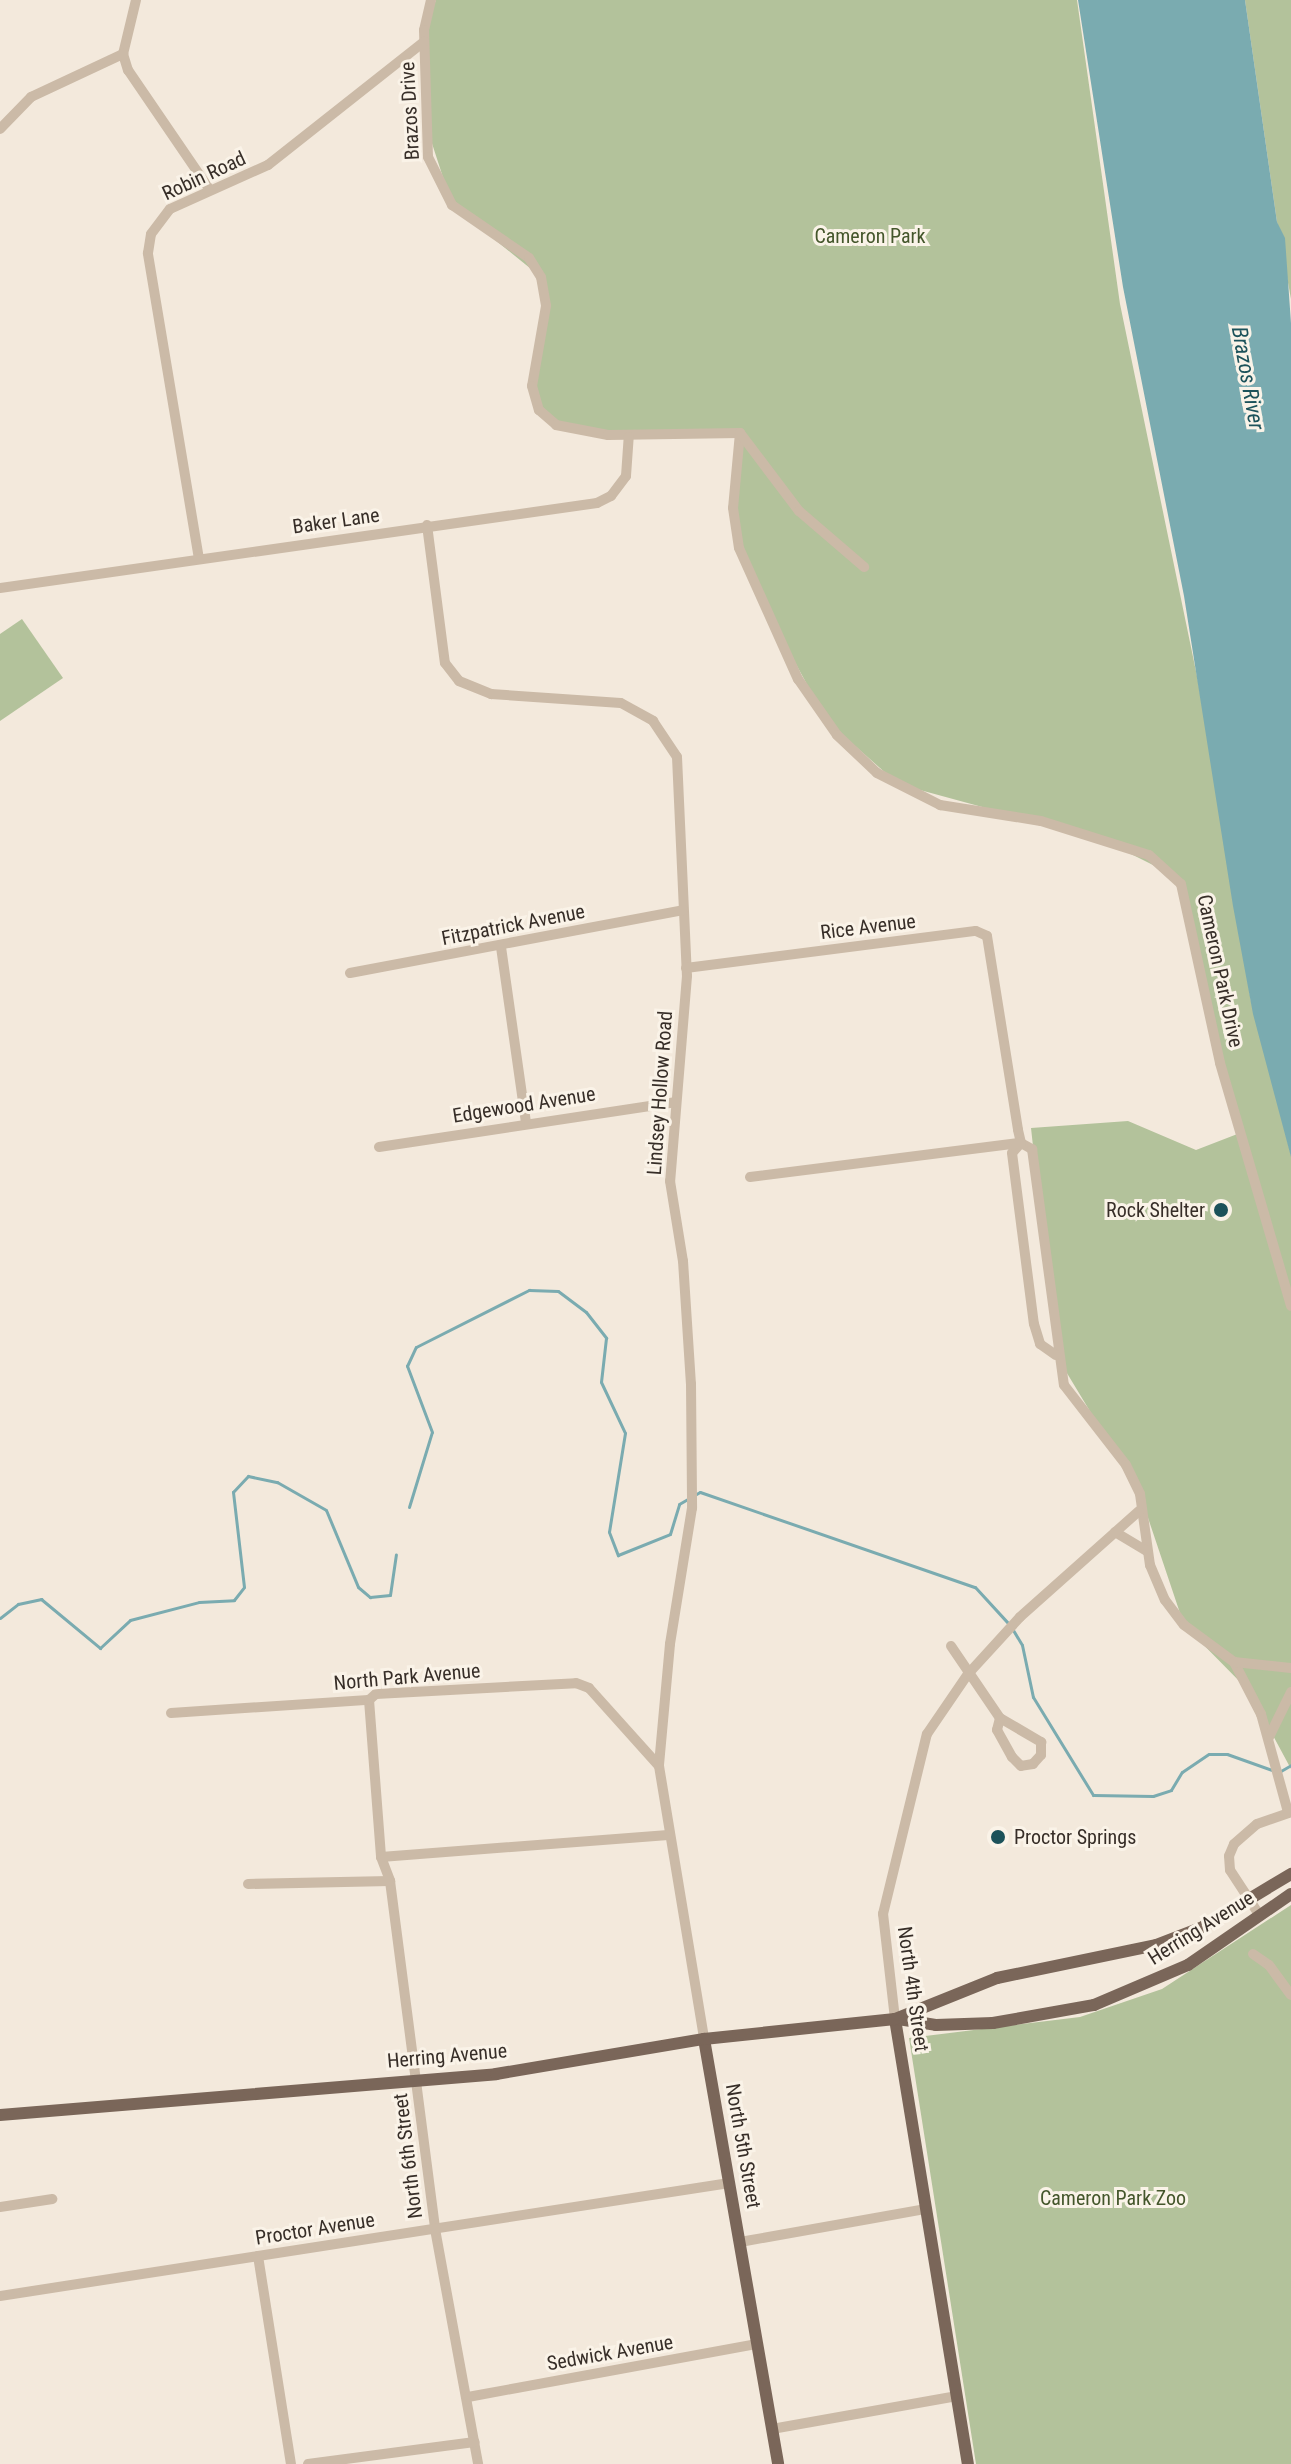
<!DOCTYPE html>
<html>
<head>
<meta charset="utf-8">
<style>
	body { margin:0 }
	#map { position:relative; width:1291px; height:2464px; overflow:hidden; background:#f3e9dc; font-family:"Roboto Condensed",sans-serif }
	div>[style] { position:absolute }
	.green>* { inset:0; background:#b3c29b }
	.water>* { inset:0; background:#7aabb0 }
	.stream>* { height:3px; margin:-1.5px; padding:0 1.5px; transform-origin:1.5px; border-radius:1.5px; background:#7aabb0 }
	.minor>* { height:10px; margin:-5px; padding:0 5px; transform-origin:5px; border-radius:5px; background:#cbbaa7 }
	.major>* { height:12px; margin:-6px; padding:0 6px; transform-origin:6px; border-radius:6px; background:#7a6659 }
	.dots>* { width:22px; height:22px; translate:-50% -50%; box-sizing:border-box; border:4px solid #faf3e8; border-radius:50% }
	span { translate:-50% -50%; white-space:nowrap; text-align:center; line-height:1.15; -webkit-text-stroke:6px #faf3e8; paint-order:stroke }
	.street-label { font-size:20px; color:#372e28 }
	.park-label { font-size:20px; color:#44562b }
	.poi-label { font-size:20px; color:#372e28 }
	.right { translate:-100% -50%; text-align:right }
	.left { translate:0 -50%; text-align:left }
	.water-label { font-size:22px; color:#1c525a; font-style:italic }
</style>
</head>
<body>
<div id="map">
	<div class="green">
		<div style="clip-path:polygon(436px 0,1077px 0,1120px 304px,1198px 681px,1251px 1001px,1291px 1155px,1291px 1769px,1249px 1691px,1184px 1625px,1140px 1494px,1056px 1355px,1031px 1128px,1128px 1121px,1196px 1150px,1240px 1133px,1177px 877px,1103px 840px,898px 784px,827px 721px,768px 613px,734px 524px,740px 433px,629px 437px,549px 421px,532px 386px,542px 331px,541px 277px,452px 205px,426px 125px,424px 30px)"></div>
		<div style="clip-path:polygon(1245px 0,1291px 0,1291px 299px,1277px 222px)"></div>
		<div style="clip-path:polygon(22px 619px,63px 678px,0 721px,0 634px)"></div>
		<div style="clip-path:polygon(1291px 1905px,1291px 2464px,976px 2464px,909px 2038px,1080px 2017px,1162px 1989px)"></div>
	</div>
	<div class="water">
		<div style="clip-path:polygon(1078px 0,1245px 0,1277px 222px,1285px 238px,1291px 323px,1291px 1157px,1253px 1014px,1233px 906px,1184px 596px,1123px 287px)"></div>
	</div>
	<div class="stream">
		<div style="left:409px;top:1507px;width:78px;rotate:-73deg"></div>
		<div style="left:432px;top:1432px;width:71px;rotate:-110.7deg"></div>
		<div style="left:407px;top:1366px;width:21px;rotate:-65deg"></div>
		<div style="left:416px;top:1347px;width:127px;rotate:-26.8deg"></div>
		<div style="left:529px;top:1290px;width:29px;rotate:2deg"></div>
		<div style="left:558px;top:1291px;width:35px;rotate:37deg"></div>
		<div style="left:586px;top:1312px;width:33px;rotate:52deg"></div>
		<div style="left:606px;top:1338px;width:44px;rotate:96.5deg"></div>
		<div style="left:601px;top:1382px;width:56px;rotate:64.8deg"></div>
		<div style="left:625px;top:1433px;width:100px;rotate:99.2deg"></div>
		<div style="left:609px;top:1532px;width:25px;rotate:69deg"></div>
		<div style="left:618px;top:1555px;width:56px;rotate:-22deg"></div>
		<div style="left:670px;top:1534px;width:31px;rotate:-73deg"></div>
		<div style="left:679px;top:1504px;width:24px;rotate:-30deg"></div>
		<div style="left:700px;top:1492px;width:291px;rotate:19.1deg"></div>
		<div style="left:975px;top:1587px;width:49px;rotate:47.5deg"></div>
		<div style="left:0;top:1618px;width:23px;rotate:-38deg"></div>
		<div style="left:18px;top:1604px;width:24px;rotate:-12deg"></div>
		<div style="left:41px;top:1599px;width:77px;rotate:39.7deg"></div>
		<div style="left:100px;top:1648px;width:41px;rotate:-43deg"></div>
		<div style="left:130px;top:1620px;width:71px;rotate:-14.6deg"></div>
		<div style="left:199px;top:1602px;width:35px;rotate:-3deg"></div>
		<div style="left:234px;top:1600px;width:16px;rotate:-52deg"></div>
		<div style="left:244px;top:1587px;width:96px;rotate:-96.6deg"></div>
		<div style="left:233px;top:1492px;width:22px;rotate:-47deg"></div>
		<div style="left:248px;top:1476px;width:30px;rotate:12deg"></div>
		<div style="left:277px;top:1482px;width:56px;rotate:29.7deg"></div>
		<div style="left:326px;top:1510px;width:83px;rotate:67.4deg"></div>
		<div style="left:358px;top:1587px;width:16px;rotate:40deg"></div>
		<div style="left:370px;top:1597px;width:20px;rotate:-6deg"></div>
		<div style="left:390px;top:1595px;width:41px;rotate:-81.7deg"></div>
		<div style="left:1013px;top:1630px;width:17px;rotate:59deg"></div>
		<div style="left:1022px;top:1645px;width:53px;rotate:78.1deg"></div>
		<div style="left:1033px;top:1697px;width:115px;rotate:58.5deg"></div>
		<div style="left:1093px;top:1795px;width:60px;rotate:1deg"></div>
		<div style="left:1153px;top:1796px;width:19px;rotate:-18deg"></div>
		<div style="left:1171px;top:1790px;width:21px;rotate:-59deg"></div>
		<div style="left:1182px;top:1772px;width:32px;rotate:-34deg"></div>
		<div style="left:1209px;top:1754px;width:18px"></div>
		<div style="left:1227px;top:1754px;width:48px;rotate:19.6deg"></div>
		<div style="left:1279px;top:1772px;width:14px;rotate:-30deg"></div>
	</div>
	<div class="minor">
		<div style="left:136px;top:0;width:56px;rotate:103.5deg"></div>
		<div style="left:123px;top:54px;width:17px;rotate:73deg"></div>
		<div style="left:128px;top:70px;width:145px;rotate:55.7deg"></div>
		<div style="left:431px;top:0;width:31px;rotate:103deg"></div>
		<div style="left:424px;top:30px;width:127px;rotate:88.2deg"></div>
		<div style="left:428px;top:157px;width:54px;rotate:63.4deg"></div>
		<div style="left:452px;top:205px;width:93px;rotate:34.5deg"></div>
		<div style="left:529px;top:258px;width:22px;rotate:58deg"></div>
		<div style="left:541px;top:277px;width:29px;rotate:80deg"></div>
		<div style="left:546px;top:306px;width:81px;rotate:99.9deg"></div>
		<div style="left:532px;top:386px;width:25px;rotate:74deg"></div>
		<div style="left:539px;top:410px;width:23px;rotate:41deg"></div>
		<div style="left:556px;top:425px;width:53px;rotate:10.9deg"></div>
		<div style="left:608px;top:435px;width:132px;rotate:-0.9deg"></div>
		<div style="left:0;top:129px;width:45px;rotate:-45.9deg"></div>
		<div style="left:31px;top:97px;width:102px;rotate:-25.1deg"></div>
		<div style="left:740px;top:433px;width:75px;rotate:95.3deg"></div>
		<div style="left:733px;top:508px;width:40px;rotate:81.5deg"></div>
		<div style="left:739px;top:548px;width:144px;rotate:65.8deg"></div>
		<div style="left:798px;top:679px;width:68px;rotate:55.1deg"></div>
		<div style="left:837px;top:735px;width:55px;rotate:43.5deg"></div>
		<div style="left:877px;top:773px;width:71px;rotate:26.9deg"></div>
		<div style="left:940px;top:805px;width:102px;rotate:9deg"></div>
		<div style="left:1041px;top:821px;width:113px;rotate:17.5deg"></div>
		<div style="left:1149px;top:855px;width:43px;rotate:42.2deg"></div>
		<div style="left:1181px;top:884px;width:183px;rotate:77.7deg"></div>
		<div style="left:1220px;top:1063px;width:253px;rotate:73.7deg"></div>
		<div style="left:740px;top:433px;width:98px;rotate:52.9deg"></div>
		<div style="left:799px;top:511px;width:86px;rotate:40.7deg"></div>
		<div style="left:427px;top:525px;width:139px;rotate:82.6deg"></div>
		<div style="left:445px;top:663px;width:23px;rotate:52deg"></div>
		<div style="left:459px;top:681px;width:35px;rotate:22deg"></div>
		<div style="left:491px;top:694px;width:130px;rotate:4deg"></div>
		<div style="left:621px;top:703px;width:37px;rotate:29deg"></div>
		<div style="left:653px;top:721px;width:43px;rotate:56.3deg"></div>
		<div style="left:677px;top:757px;width:219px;rotate:87.4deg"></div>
		<div style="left:687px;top:976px;width:206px;rotate:94.7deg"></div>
		<div style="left:670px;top:1181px;width:81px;rotate:80.8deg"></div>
		<div style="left:683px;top:1261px;width:123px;rotate:86.3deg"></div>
		<div style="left:691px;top:1384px;width:124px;rotate:89.5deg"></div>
		<div style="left:692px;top:1508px;width:138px;rotate:99.2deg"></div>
		<div style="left:670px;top:1644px;width:122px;rotate:95.2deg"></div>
		<div style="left:659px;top:1766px;width:277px;rotate:80.6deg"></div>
		<div style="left:199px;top:559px;width:310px;rotate:-99.5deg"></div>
		<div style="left:148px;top:253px;width:19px;rotate:-81deg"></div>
		<div style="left:151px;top:234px;width:31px;rotate:-53deg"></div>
		<div style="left:170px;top:209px;width:107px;rotate:-24.2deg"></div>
		<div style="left:268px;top:165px;width:199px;rotate:-38.3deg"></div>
		<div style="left:0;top:588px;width:603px;rotate:-8.1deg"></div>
		<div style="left:597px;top:503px;width:16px;rotate:-27deg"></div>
		<div style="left:611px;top:496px;width:25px;rotate:-53deg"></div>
		<div style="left:626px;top:476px;width:39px;rotate:-86deg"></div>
		<div style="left:501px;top:947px;width:178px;rotate:81.9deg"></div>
		<div style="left:686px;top:968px;width:292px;rotate:-7.3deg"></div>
		<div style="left:976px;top:931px;width:12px;rotate:24deg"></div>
		<div style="left:987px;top:936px;width:196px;rotate:80.9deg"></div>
		<div style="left:1018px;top:1130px;width:13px;rotate:77deg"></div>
		<div style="left:1021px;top:1143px;width:13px;rotate:29deg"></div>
		<div style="left:1032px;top:1149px;width:238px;rotate:82.3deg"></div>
		<div style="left:1064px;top:1385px;width:101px;rotate:52.2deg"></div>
		<div style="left:1126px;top:1465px;width:32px;rotate:64deg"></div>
		<div style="left:1140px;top:1494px;width:72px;rotate:82deg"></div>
		<div style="left:1150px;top:1565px;width:38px;rotate:67deg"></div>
		<div style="left:1165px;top:1600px;width:31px;rotate:53deg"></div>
		<div style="left:1184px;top:1625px;width:62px;rotate:36.5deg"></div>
		<div style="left:1234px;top:1662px;width:59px;rotate:62.6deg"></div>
		<div style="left:1261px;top:1714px;width:102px;rotate:74.6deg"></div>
		<div style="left:350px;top:973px;width:339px;rotate:-10.7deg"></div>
		<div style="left:1021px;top:1143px;width:13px;rotate:132deg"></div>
		<div style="left:1012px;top:1153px;width:172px;rotate:82.7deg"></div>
		<div style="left:1034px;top:1324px;width:21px;rotate:73deg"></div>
		<div style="left:1040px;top:1344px;width:19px;rotate:35deg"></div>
		<div style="left:379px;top:1147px;width:299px;rotate:-8.6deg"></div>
		<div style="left:750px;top:1177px;width:273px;rotate:-7.2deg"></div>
		<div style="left:1115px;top:1532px;width:37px;rotate:31deg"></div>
		<div style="left:951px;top:1646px;width:87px;rotate:55.8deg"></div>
		<div style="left:1000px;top:1718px;width:48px;rotate:30.3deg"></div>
		<div style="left:1041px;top:1742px;width:13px;rotate:90deg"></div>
		<div style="left:1041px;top:1755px;width:12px;rotate:132deg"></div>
		<div style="left:1033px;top:1764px;width:12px;rotate:171deg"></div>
		<div style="left:1021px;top:1766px;width:13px;rotate:-135deg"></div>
		<div style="left:1012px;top:1757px;width:31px;rotate:-119deg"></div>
		<div style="left:997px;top:1730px;width:12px;rotate:-76deg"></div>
		<div style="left:1234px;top:1662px;width:57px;rotate:6deg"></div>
		<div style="left:369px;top:1700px;width:157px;rotate:85.6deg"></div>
		<div style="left:381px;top:1857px;width:26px;rotate:69deg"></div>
		<div style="left:390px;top:1881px;width:351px;rotate:82.6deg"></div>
		<div style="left:435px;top:2229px;width:239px;rotate:79.6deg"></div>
		<div style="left:171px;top:1713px;width:198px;rotate:-3.8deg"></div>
		<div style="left:369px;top:1700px;width:9px;rotate:-41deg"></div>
		<div style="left:376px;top:1694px;width:200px;rotate:-3.1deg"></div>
		<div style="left:576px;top:1683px;width:14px;rotate:21deg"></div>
		<div style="left:589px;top:1688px;width:105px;rotate:48.1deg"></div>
		<div style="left:1269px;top:1737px;width:50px;rotate:-63.9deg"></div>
		<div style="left:381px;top:1857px;width:288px;rotate:-4.4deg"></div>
		<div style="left:248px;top:1884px;width:142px;rotate:-1.2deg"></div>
		<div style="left:1260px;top:1916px;width:55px;rotate:-123.1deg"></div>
		<div style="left:1230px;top:1870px;width:14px;rotate:-94deg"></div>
		<div style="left:1229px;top:1856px;width:13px;rotate:-67deg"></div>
		<div style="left:1234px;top:1844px;width:30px;rotate:-41deg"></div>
		<div style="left:1257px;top:1824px;width:36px;rotate:-19deg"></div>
		<div style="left:1253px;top:1954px;width:19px;rotate:35deg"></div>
		<div style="left:1269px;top:1965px;width:37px;rotate:54deg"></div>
		<div style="left:895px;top:2019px;width:106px;rotate:-96.5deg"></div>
		<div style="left:883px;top:1914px;width:185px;rotate:-76.3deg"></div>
		<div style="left:927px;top:1734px;width:73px;rotate:-55.7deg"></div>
		<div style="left:968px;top:1674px;width:77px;rotate:-47.6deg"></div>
		<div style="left:1020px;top:1617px;width:159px;rotate:-41.7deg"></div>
		<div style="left:0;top:2207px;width:53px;rotate:-8.7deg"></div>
		<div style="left:740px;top:2242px;width:189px;rotate:-10.1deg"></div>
		<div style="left:258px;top:2256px;width:211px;rotate:81deg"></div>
		<div style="left:0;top:2296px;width:738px;rotate:-8.81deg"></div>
		<div style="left:468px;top:2397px;width:294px;rotate:-10.4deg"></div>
		<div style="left:772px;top:2429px;width:188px;rotate:-10.1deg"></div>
		<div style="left:308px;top:2464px;width:168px;rotate:-7.5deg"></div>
	</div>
	<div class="major">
		<div style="left:895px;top:2019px;width:451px;rotate:80.7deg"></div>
		<div style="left:898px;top:2019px;width:38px;rotate:9deg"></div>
		<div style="left:936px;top:2025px;width:57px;rotate:-2deg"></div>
		<div style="left:993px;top:2023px;width:103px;rotate:-10.1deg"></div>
		<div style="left:1094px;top:2005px;width:102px;rotate:-23.1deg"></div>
		<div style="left:1188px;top:1965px;width:125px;rotate:-34.6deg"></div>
		<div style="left:704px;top:2039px;width:431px;rotate:80.1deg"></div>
		<div style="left:0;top:2115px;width:498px;rotate:-4.7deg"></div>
		<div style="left:496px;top:2074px;width:211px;rotate:-9.6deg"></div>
		<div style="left:704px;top:2039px;width:192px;rotate:-6deg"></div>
		<div style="left:895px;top:2019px;width:110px;rotate:-21.9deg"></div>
		<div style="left:997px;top:1978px;width:162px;rotate:-11.7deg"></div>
		<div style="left:1156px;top:1945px;width:50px;rotate:-21deg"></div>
		<div style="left:1203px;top:1927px;width:103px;rotate:-31.1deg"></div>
	</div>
	<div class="dots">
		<div style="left:1221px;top:1210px;background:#1c525a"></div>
		<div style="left:998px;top:1837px;background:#1c525a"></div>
	</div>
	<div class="street-label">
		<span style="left:410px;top:111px;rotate:-93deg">Brazos Drive</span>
		<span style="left:204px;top:176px;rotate:-25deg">Robin Road</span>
		<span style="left:336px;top:521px;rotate:-8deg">Baker Lane</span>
		<span style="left:513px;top:925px;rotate:-11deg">Fitzpatrick Avenue</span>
		<span style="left:868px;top:927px;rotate:-7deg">Rice Avenue</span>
		<span style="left:1220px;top:971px;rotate:78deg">Cameron Park Drive</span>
		<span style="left:660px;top:1093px;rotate:-86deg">Lindsey Hollow Road</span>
		<span style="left:524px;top:1105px;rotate:-9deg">Edgewood Avenue</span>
		<span style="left:407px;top:1677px;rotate:-5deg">North Park Avenue</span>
		<span style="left:1201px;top:1928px;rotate:-32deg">Herring Avenue</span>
		<span style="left:913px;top:1989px;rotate:82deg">North 4th Street</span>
		<span style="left:447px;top:2056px;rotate:-5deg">Herring Avenue</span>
		<span style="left:743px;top:2146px;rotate:80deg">North 5th Street</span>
		<span style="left:408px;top:2156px;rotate:-97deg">North 6th Street</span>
		<span style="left:315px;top:2229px;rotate:-9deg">Proctor Avenue</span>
		<span style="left:610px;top:2353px;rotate:-10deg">Sedwick Avenue</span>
	</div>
	<div class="park-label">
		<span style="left:870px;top:236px">Cameron Park</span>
		<span style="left:1113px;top:2198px">Cameron Park Zoo</span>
	</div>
	<div class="poi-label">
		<span class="right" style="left:1205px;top:1210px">Rock Shelter</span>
		<span class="left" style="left:1014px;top:1837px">Proctor Springs</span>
	</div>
	<div class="water-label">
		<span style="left:1248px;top:378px;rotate:80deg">Brazos River</span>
	</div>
</div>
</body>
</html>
